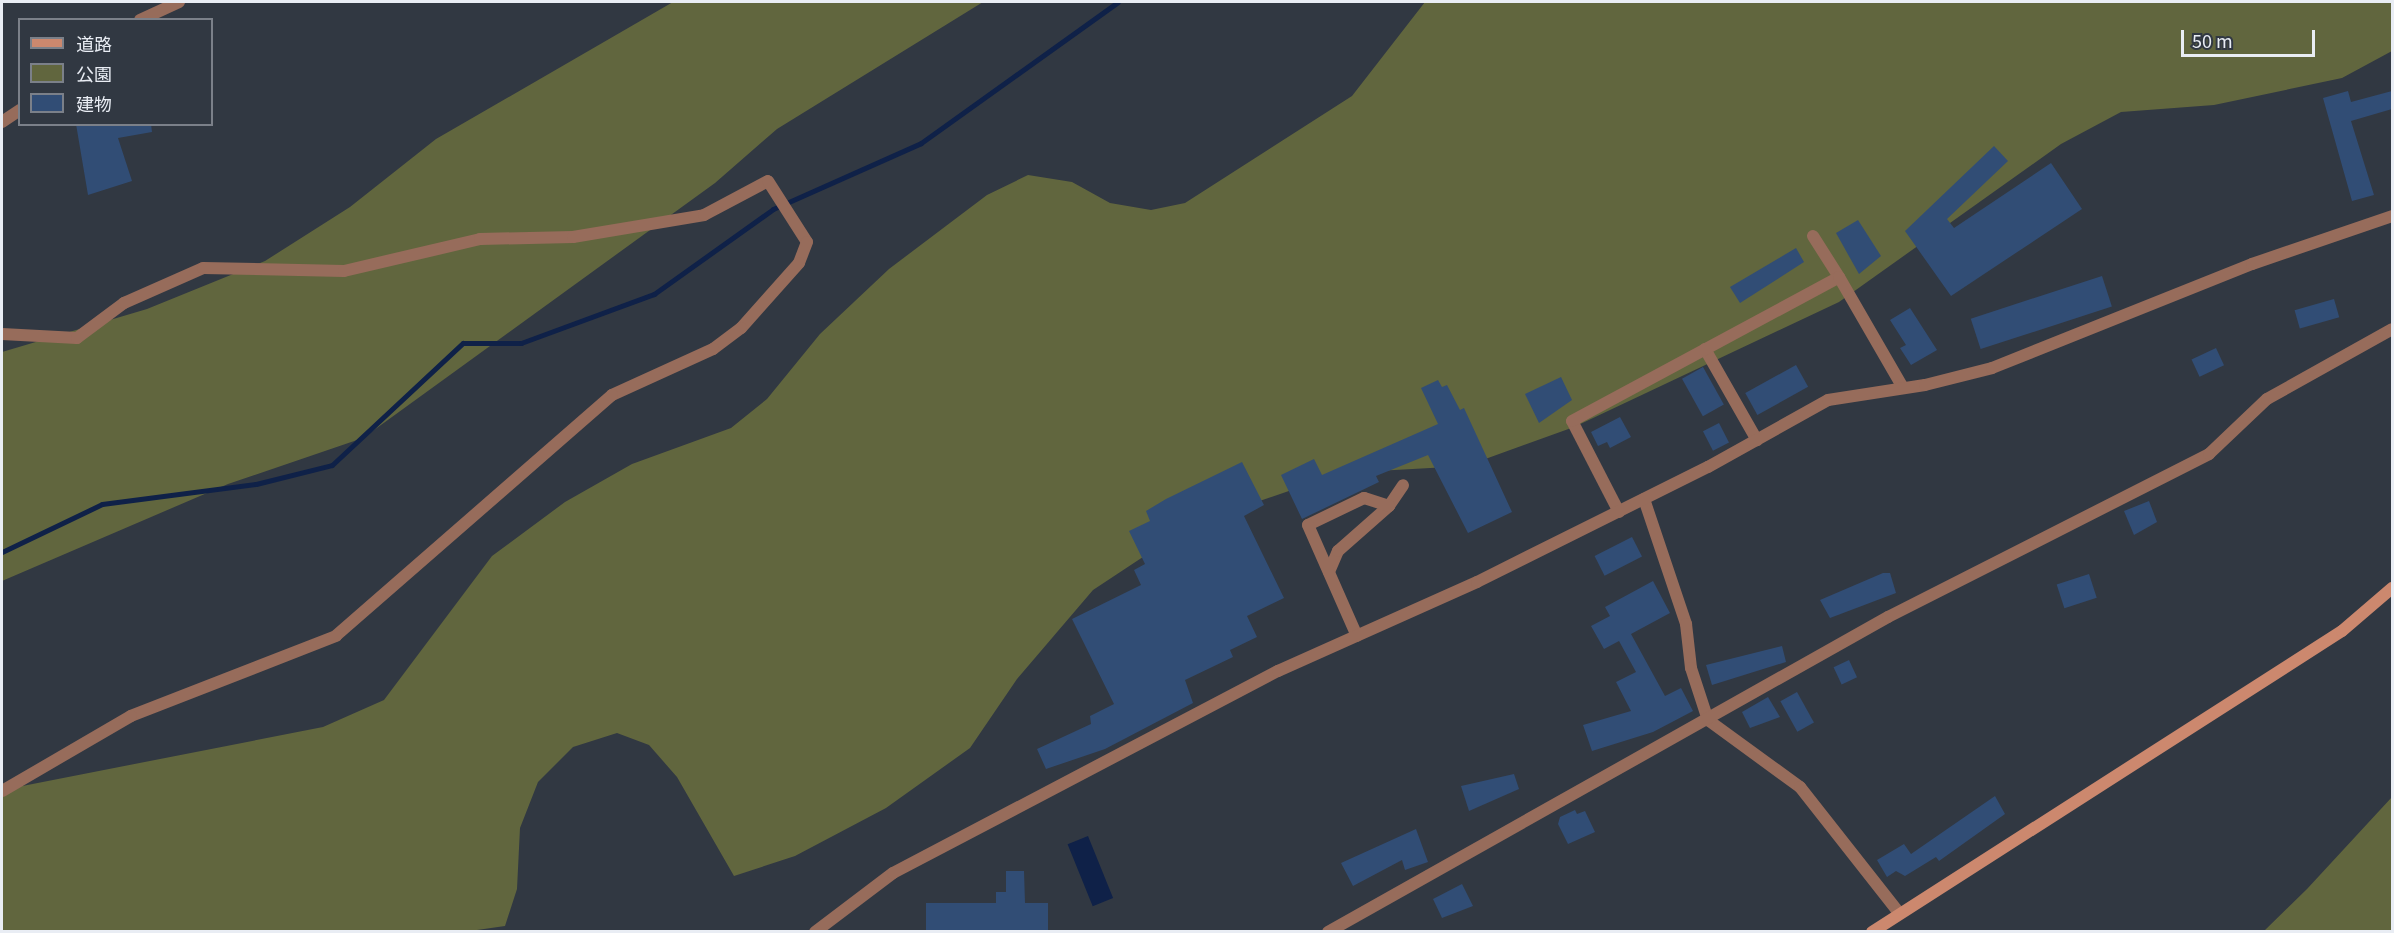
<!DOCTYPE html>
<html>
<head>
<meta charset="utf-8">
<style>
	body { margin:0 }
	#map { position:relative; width:2394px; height:933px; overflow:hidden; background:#313842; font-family:Georgia,"Noto Sans JP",serif }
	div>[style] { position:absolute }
	.green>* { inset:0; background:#61663e }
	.water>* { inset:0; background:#0f2148; transform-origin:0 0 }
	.stream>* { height:5px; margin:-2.5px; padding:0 2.5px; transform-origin:2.5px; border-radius:2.5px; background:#0f2148 }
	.building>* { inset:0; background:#314d75; transform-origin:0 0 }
	.street>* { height:12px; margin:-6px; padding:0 6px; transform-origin:6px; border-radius:6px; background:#976c5b }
	.secondary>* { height:12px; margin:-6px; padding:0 6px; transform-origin:6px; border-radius:6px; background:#cc886e }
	span { translate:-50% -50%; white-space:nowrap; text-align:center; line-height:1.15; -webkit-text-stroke:4.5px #313842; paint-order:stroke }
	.frame { position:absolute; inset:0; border:3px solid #e9edf4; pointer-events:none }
	.legend { position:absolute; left:18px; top:18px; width:195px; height:108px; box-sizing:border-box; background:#313842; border:2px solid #7b8089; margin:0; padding:8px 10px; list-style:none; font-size:18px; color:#e9edf4 }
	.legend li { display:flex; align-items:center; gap:12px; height:30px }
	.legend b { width:30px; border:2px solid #7b8089 }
	.scale { position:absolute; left:2181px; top:30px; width:134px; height:27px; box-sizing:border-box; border:3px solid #e9edf4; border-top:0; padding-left:8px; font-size:18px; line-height:21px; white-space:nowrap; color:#e9edf4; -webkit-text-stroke:4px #313842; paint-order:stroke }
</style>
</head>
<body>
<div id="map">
	<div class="green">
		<div style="clip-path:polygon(673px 2px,983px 2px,777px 129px,715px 183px,363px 438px,228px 484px,2px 581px,2px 352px,147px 309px,265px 261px,350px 207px,436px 139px)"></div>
		<div style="clip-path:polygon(1425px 2px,2392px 2px,2392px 51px,2342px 78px,2214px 105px,2121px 112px,2061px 144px,1839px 302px,1574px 427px,1466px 466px,1341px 473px,1242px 507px,1149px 553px,1093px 590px,1017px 679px,970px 748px,886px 808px,795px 856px,734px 876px,677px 777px,649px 745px,617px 733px,573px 747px,538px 782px,520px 828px,517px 889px,505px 926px,463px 932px,2px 932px,2px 790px,323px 727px,384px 700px,492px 556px,565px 502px,632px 464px,731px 428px,767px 399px,820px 334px,889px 269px,987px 195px,1028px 175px,1072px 182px,1110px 203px,1151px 210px,1185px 203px,1352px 96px)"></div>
		<div style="clip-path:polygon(2392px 797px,2392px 931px,2264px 931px,2307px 889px)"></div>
	</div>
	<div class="water">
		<div style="left:1088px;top:836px;width:67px;height:22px;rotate:68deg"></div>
	</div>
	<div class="stream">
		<div style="left:2px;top:552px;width:111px;rotate:-25.6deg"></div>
		<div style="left:102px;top:504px;width:155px;rotate:-7.4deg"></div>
		<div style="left:256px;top:484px;width:78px;rotate:-14deg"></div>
		<div style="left:332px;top:465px;width:179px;rotate:-43deg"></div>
		<div style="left:463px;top:343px;width:58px"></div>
		<div style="left:521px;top:343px;width:142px;rotate:-20.2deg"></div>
		<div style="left:654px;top:294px;width:146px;rotate:-35.5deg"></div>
		<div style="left:773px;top:209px;width:162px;rotate:-24deg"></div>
		<div style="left:921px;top:143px;width:242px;rotate:-35.6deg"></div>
	</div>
	<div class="building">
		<div style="clip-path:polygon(2348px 91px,2351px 102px,2392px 91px,2392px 109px,2351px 121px,2374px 195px,2352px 201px,2323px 98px)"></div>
		<div style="clip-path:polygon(76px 124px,151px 124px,152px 132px,118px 138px,132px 181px,88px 195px)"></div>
		<div style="clip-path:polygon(1994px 146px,2008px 161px,1947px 219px,1954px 228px,2051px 163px,2082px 209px,1951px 296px,1905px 231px)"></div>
		<div style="clip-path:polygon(1858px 220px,1881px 256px,1859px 274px,1836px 233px)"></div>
		<div style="clip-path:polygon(1796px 248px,1804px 262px,1740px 303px,1730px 287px)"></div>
		<div style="left:2102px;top:276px;width:32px;height:138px;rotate:72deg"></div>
		<div style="left:2334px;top:299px;width:19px;height:41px;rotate:74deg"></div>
		<div style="clip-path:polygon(1910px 308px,1937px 350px,1911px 365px,1900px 348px,1906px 345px,1890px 320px)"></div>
		<div style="left:2216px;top:348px;width:19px;height:27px;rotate:65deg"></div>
		<div style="left:1796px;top:365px;width:25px;height:58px;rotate:61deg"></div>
		<div style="left:1703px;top:367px;width:43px;height:24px;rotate:61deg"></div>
		<div style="clip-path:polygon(1561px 377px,1572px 400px,1539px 423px,1525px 394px)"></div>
		<div style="clip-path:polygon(1438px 380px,1442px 387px,1447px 385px,1460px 410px,1464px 408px,1512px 512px,1468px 533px,1428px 455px,1376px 476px,1379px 482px,1302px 519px,1281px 475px,1314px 459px,1322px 475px,1438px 424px,1421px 388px)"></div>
		<div style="clip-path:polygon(1620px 417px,1631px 437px,1610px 448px,1607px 442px,1598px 446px,1591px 432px)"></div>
		<div style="left:1719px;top:423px;width:22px;height:18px;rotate:63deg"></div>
		<div style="clip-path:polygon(1242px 462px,1264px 505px,1244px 516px,1284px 598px,1247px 616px,1257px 637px,1230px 650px,1233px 657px,1185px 680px,1193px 703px,1105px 749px,1046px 769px,1037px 749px,1091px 724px,1090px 716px,1114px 704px,1072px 619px,1141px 585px,1134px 570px,1145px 564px,1129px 531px,1150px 521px,1146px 511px,1166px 499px)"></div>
		<div style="clip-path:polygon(2149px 501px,2157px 522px,2134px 535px,2124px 511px)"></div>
		<div style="left:1632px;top:537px;width:22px;height:42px;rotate:63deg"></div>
		<div style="clip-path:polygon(1883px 573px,1890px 573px,1896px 593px,1830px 618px,1820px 600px)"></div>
		<div style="left:2089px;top:574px;width:25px;height:34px;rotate:72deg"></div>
		<div style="clip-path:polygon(1653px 581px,1670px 613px,1631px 634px,1665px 696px,1681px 688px,1693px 711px,1653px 732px,1592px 751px,1583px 725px,1631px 711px,1616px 682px,1636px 672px,1619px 641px,1604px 649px,1591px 626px,1610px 616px,1605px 607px)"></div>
		<div style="clip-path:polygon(1782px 646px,1786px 662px,1712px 685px,1706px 665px)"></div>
		<div style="left:1849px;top:660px;width:19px;height:17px;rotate:65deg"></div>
		<div style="left:1797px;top:692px;width:35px;height:19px;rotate:61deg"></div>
		<div style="clip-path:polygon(1768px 697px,1780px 717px,1750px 728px,1742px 712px)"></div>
		<div style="clip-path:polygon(1514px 774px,1519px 789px,1469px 811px,1461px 786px)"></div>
		<div style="clip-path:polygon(1995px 796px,2005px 814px,1939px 861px,1936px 857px,1905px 876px,1896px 871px,1887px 877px,1877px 860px,1904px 844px,1911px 854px)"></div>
		<div style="clip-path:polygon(1575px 810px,1577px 814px,1585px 811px,1595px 832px,1568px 844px,1558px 824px,1560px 817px)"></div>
		<div style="clip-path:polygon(1416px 829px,1428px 862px,1405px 870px,1402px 860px,1353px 886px,1341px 863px)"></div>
		<div style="clip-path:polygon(1006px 871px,1024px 871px,1025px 903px,1048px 903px,1048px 932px,926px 932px,926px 903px,996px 903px,996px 892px,1006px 892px)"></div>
		<div style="clip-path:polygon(1462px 884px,1473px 906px,1442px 918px,1433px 899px)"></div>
	</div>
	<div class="street">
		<div style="left:140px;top:20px;width:43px;rotate:-24.8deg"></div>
		<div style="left:2px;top:122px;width:22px;rotate:-34deg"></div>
		<div style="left:1813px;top:236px;width:49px;rotate:57.6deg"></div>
		<div style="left:2px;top:334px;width:75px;rotate:3.1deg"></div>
		<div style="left:77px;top:338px;width:59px;rotate:-36.7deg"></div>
		<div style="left:124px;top:303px;width:86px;rotate:-23.9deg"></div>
		<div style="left:203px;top:268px;width:141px;rotate:1.2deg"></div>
		<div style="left:344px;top:271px;width:140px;rotate:-13.2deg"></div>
		<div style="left:480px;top:239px;width:93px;rotate:-1.2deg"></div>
		<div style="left:573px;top:237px;width:133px;rotate:-9.5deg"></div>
		<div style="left:704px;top:215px;width:72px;rotate:-28deg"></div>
		<div style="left:768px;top:181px;width:72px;rotate:57.4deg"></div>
		<div style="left:807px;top:242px;width:22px;rotate:111deg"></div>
		<div style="left:799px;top:263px;width:87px;rotate:131.7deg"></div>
		<div style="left:741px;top:328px;width:35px;rotate:143deg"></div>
		<div style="left:713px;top:349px;width:111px;rotate:155.5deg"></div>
		<div style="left:612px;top:395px;width:366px;rotate:138.9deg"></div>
		<div style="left:336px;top:636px;width:220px;rotate:158.7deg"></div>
		<div style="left:131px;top:716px;width:149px;rotate:149.8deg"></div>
		<div style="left:1705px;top:349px;width:105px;rotate:60.3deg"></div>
		<div style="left:1644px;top:499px;width:132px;rotate:71.4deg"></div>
		<div style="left:1686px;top:624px;width:44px;rotate:83.5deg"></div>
		<div style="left:1691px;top:668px;width:55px;rotate:71.9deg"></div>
		<div style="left:1708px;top:720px;width:114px;rotate:36.1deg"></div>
		<div style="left:1800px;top:787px;width:160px;rotate:51.8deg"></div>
		<div style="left:1389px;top:506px;width:25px;rotate:-56deg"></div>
		<div style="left:1619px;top:512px;width:102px;rotate:-117.3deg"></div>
		<div style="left:1572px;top:421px;width:303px;rotate:-28.3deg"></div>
		<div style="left:1839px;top:277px;width:126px;rotate:60deg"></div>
		<div style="left:1329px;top:572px;width:23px;rotate:-67deg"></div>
		<div style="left:1338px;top:551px;width:68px;rotate:-41.4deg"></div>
		<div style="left:1389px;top:506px;width:26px;rotate:-162deg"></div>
		<div style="left:1364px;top:498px;width:62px;rotate:154.3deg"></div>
		<div style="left:1308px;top:525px;width:121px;rotate:66.2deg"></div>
		<div style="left:815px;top:932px;width:98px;rotate:-37.1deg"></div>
		<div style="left:893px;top:873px;width:435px;rotate:-27.7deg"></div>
		<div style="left:1278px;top:671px;width:218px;rotate:-24.1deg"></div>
		<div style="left:1477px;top:582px;width:258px;rotate:-26.5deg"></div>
		<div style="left:1708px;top:467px;width:137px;rotate:-29.2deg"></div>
		<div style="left:1828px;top:400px;width:98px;rotate:-8.8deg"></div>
		<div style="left:1925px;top:385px;width:69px;rotate:-14.2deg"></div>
		<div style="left:1992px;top:368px;width:280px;rotate:-21.8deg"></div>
		<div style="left:2252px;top:264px;width:148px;rotate:-18.9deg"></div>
		<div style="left:1328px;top:932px;width:643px;rotate:-29.36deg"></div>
		<div style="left:1888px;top:617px;width:360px;rotate:-26.9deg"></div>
		<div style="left:2209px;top:454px;width:80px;rotate:-43.5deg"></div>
		<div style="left:2267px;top:399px;width:143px;rotate:-29.2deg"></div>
	</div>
	<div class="secondary">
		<div style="left:1872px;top:932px;width:558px;rotate:-32.64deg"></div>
		<div style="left:2342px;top:631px;width:66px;rotate:-40.7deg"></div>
	</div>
	<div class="frame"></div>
	<ul class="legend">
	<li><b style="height:8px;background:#cc886e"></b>道路</li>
	<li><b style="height:16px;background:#61663e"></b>公園</li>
	<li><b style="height:16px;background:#314d75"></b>建物</li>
	</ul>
	<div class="scale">50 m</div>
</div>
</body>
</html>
